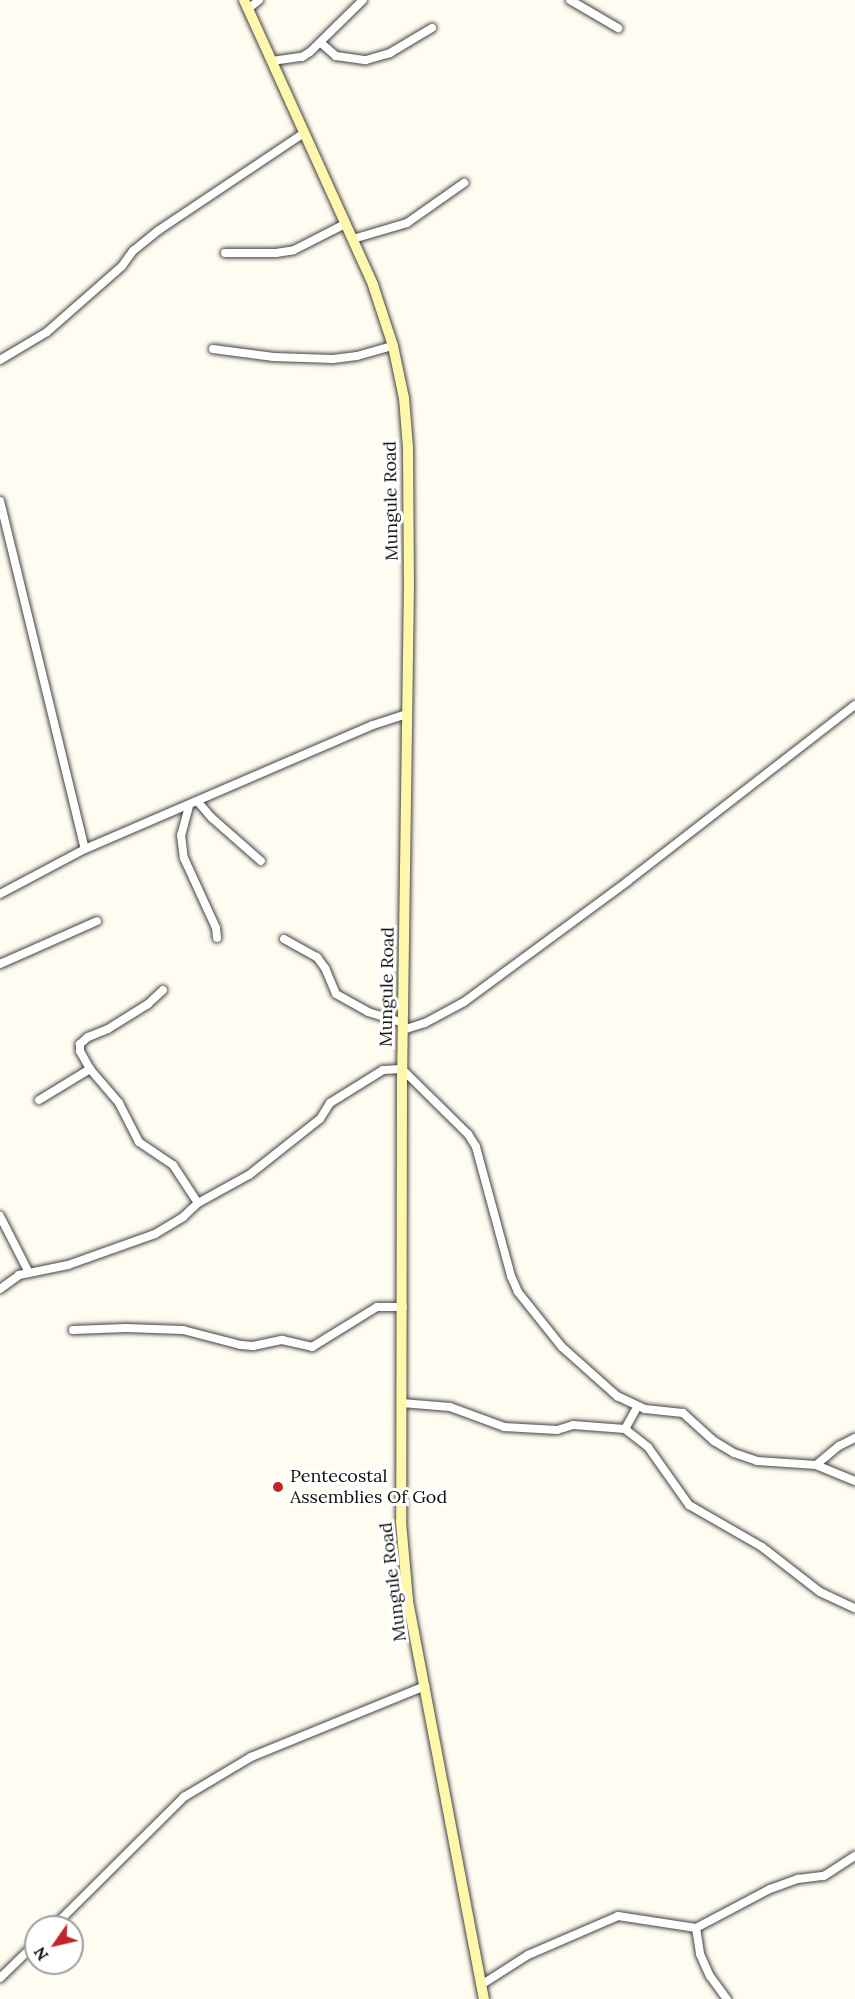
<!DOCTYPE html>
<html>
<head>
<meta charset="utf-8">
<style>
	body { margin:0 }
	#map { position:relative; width:855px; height:1999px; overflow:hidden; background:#fffdf1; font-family:Lora,serif }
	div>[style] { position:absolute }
	.roads { filter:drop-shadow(0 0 2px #424242) drop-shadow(0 0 2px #424242) }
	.street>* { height:8px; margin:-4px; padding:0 4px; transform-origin:4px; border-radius:4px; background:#fff }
	.secondary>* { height:10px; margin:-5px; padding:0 5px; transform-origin:5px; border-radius:5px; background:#fff8ac }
	.dots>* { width:16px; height:16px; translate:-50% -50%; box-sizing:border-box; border:3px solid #fff; border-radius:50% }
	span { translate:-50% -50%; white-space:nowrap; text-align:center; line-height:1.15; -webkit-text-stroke:6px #fff; paint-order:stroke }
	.street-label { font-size:18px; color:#0f0f0f }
	.poi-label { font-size:18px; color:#0f0f0f }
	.left { translate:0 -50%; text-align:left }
	.north { position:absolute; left:24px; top:1915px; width:60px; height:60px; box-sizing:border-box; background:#fff; border:2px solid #9f9f9f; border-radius:50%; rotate:236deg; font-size:16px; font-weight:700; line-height:24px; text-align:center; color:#0f0f0f }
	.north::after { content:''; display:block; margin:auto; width:21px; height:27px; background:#c12529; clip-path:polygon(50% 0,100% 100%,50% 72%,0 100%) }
</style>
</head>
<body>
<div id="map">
	<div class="roads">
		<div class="street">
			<div style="left:570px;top:0;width:56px;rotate:30.3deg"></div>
			<div style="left:248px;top:9px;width:14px;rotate:-39deg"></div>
			<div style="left:321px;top:43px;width:20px;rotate:41deg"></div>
			<div style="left:336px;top:56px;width:30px;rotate:8deg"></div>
			<div style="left:366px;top:60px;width:25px;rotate:-16deg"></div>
			<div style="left:390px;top:53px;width:49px;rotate:-30.8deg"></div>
			<div style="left:272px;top:61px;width:30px;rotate:-8deg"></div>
			<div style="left:302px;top:57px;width:9px;rotate:-32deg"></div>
			<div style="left:310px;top:52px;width:74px;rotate:-44.5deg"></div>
			<div style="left:353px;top:239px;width:56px;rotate:-16.5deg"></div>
			<div style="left:407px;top:223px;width:70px;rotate:-35.1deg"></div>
			<div style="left:225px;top:253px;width:51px"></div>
			<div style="left:276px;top:253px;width:18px;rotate:-9deg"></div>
			<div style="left:294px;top:250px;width:57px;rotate:-27deg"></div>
			<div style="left:213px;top:349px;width:61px;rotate:7.6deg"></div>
			<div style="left:273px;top:357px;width:60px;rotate:1.9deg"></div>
			<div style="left:333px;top:359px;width:24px;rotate:-7deg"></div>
			<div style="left:357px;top:356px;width:37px;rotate:-16deg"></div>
			<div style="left:0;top:360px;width:55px;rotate:-30.8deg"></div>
			<div style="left:47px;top:332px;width:100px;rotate:-41.3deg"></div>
			<div style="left:122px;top:266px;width:19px;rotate:-54deg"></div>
			<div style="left:133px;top:251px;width:33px;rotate:-39deg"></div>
			<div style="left:159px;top:230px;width:174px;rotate:-33.8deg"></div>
			<div style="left:0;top:501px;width:358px;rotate:76.3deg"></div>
			<div style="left:198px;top:802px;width:21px;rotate:49deg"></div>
			<div style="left:212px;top:818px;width:65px;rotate:41.3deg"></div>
			<div style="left:189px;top:806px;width:30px;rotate:105deg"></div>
			<div style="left:181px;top:835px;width:23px;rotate:83deg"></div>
			<div style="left:184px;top:858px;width:77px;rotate:65.4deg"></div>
			<div style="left:216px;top:928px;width:10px;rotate:84deg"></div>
			<div style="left:0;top:894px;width:96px;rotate:-27.9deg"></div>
			<div style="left:85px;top:849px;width:314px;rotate:-23.3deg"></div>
			<div style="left:373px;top:725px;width:36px;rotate:-18deg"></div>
			<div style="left:284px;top:939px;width:38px;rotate:29deg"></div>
			<div style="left:317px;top:957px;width:14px;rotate:54deg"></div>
			<div style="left:325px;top:968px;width:28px;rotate:67deg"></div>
			<div style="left:336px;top:994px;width:37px;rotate:29deg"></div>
			<div style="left:368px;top:1012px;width:37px;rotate:17deg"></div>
			<div style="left:0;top:964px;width:106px;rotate:-23.9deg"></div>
			<div style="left:163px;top:990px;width:21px;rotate:137deg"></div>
			<div style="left:148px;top:1004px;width:47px;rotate:148deg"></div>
			<div style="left:108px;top:1029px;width:22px;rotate:158deg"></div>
			<div style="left:88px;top:1037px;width:11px;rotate:139deg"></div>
			<div style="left:80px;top:1044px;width:7px;rotate:90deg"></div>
			<div style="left:80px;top:1051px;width:21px;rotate:61deg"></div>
			<div style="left:90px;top:1069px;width:45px;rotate:49.5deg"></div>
			<div style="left:119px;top:1103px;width:44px;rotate:62.9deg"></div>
			<div style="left:139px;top:1142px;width:41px;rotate:34.1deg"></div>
			<div style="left:173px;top:1165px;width:45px;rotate:56.7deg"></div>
			<div style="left:403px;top:1030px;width:23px;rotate:-18deg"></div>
			<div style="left:425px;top:1023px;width:44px;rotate:-28.3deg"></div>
			<div style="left:464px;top:1002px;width:204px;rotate:-36.4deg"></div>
			<div style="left:628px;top:881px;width:287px;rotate:-37.8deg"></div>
			<div style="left:39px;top:1100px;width:60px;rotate:-31.3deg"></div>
			<div style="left:0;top:1216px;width:64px;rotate:63deg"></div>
			<div style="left:0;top:1289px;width:24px;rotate:-36deg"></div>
			<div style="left:19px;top:1275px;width:50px;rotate:-11.5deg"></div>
			<div style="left:68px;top:1265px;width:92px;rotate:-19.6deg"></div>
			<div style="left:155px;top:1234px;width:33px;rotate:-31deg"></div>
			<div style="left:183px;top:1217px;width:21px;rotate:-43deg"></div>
			<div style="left:198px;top:1203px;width:58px;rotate:-28.8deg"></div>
			<div style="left:249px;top:1175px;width:90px;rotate:-38.3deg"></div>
			<div style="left:320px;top:1119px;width:19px;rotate:-58deg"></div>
			<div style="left:330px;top:1103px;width:62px;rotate:-31.9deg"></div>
			<div style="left:383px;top:1070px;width:19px;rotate:-3deg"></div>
			<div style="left:402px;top:1069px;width:93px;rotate:44.6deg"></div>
			<div style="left:468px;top:1134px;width:15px;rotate:58deg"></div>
			<div style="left:476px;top:1147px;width:134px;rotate:74.8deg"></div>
			<div style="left:511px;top:1276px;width:17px;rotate:66deg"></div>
			<div style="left:518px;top:1292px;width:70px;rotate:51.3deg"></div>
			<div style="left:562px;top:1347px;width:74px;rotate:41.7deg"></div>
			<div style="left:617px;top:1396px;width:31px;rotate:25deg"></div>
			<div style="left:645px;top:1409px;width:38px;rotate:6deg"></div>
			<div style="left:683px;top:1413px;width:42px;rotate:42.1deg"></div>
			<div style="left:714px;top:1441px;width:23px;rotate:31deg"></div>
			<div style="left:734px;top:1453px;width:24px;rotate:19deg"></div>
			<div style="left:757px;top:1461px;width:59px;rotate:3.9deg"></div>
			<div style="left:816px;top:1465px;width:42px;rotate:22.3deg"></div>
			<div style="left:73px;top:1330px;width:53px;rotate:-2.2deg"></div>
			<div style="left:126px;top:1328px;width:57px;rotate:2deg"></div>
			<div style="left:183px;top:1330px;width:60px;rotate:14.5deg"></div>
			<div style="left:241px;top:1345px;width:12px;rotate:5deg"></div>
			<div style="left:253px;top:1346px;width:30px;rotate:-12deg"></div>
			<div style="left:282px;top:1340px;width:31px;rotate:13deg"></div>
			<div style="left:312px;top:1347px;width:76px;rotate:-31.6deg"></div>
			<div style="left:377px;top:1307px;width:26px"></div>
			<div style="left:402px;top:1403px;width:48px;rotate:4.8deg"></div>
			<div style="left:450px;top:1407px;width:58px;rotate:20.3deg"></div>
			<div style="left:504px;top:1427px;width:53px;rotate:3.2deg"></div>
			<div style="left:557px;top:1430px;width:17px;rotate:-17deg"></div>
			<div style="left:573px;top:1425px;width:52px;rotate:4.4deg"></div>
			<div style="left:625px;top:1429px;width:29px;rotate:38deg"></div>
			<div style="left:648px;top:1447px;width:71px;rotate:54.7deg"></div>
			<div style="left:689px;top:1505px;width:84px;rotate:29.9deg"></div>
			<div style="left:762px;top:1547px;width:73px;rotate:37.8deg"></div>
			<div style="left:820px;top:1592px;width:38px;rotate:25deg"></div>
			<div style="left:625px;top:1429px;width:26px;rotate:-61deg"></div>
			<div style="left:816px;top:1465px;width:30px;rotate:-40deg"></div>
			<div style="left:839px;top:1446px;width:18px;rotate:-27deg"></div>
			<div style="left:53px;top:1927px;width:185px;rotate:-44.8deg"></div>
			<div style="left:184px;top:1797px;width:78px;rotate:-30.8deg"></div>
			<div style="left:251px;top:1757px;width:188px;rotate:-22.2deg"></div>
			<div style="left:696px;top:1928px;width:26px;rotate:81deg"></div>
			<div style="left:700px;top:1954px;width:24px;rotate:66deg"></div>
			<div style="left:710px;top:1976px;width:29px;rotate:54deg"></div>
			<div style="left:0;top:1978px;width:50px;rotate:-44.2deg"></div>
			<div style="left:481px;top:1985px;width:56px;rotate:-32.6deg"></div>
			<div style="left:528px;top:1955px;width:98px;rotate:-23.4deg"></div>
			<div style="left:618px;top:1916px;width:79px;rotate:8.7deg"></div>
			<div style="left:696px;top:1928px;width:84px;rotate:-27.8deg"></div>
			<div style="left:770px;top:1889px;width:30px;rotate:-20deg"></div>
			<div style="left:798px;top:1879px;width:26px;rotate:-7deg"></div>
			<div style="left:824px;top:1876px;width:37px;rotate:-33deg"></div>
		</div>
		<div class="secondary">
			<div style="left:244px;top:0;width:313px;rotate:65.6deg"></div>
			<div style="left:373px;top:285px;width:64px;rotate:71.8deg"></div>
			<div style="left:393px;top:346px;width:53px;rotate:78.1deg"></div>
			<div style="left:404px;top:398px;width:50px;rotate:85.4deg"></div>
			<div style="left:408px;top:448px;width:135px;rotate:89.6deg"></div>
			<div style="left:409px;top:583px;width:486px;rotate:90.8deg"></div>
			<div style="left:402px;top:1069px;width:453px;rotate:90.1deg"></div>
			<div style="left:401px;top:1522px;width:79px;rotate:84.9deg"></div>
			<div style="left:408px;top:1601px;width:405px;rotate:79.2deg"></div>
		</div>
	</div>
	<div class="dots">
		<div style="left:278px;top:1487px;background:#c12529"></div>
	</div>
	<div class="street-label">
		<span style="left:391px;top:501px;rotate:-91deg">Mungule Road</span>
		<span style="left:387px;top:987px;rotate:-89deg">Mungule Road</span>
		<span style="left:393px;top:1582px;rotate:-97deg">Mungule Road</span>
	</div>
	<div class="poi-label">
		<span class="left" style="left:290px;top:1487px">Pentecostal<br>Assemblies Of God</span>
	</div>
	<div class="north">N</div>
</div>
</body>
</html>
